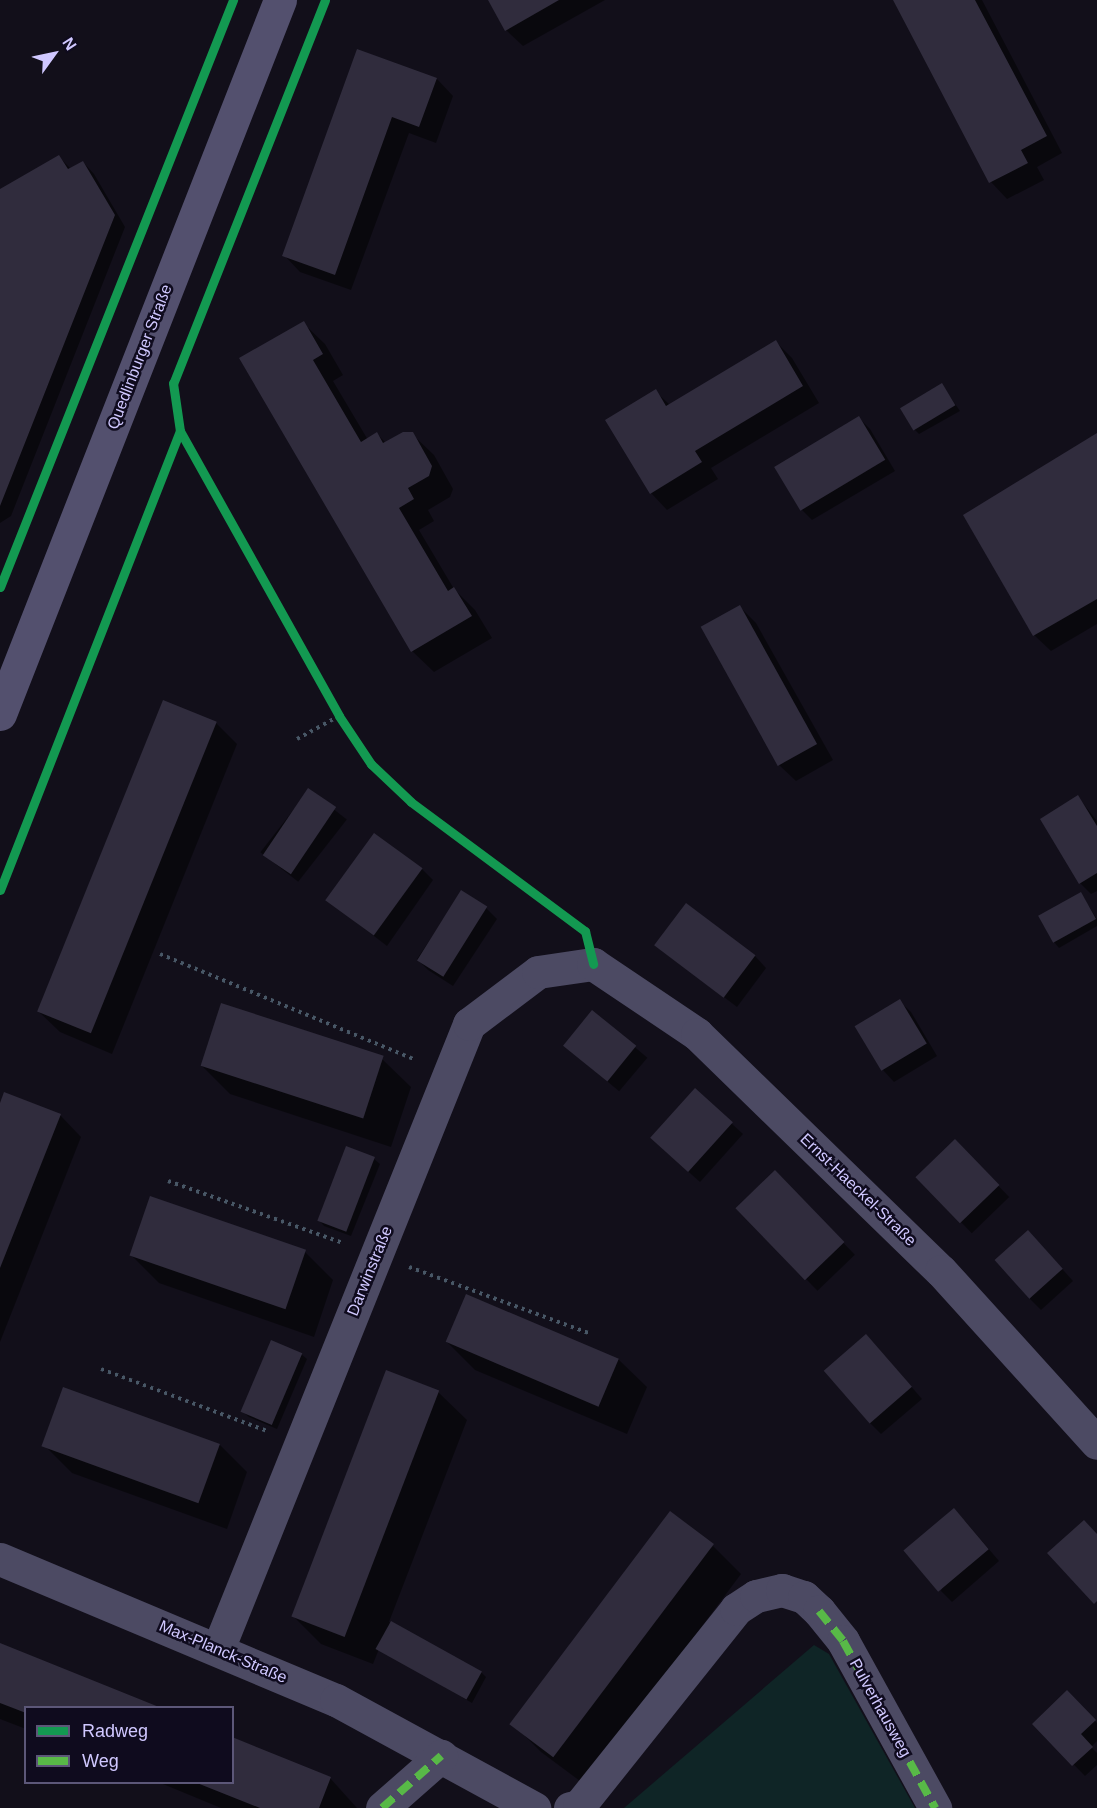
<!DOCTYPE html>
<html>
<head>
<meta charset="utf-8">
<style>
	body { margin:0 }
	#map { position:relative; width:1097px; height:1808px; overflow:hidden; background:#120f1a; font-family:Arial,sans-serif }
	div>[style] { position:absolute }
	.green>* { inset:0; background:#0f2526 }
	.shadow>* { inset:0; background:#0007; transform-origin:0 0 }
	.building>* { inset:0; background:#302c3d; transform-origin:0 0 }
	.path>* { height:4px; margin-top:-2px; transform-origin:0; background:repeating-linear-gradient(90deg,#485766 0 3px,transparent 0 7.5px) }
	.street>* { height:33px; margin:-16.5px; padding:0 16.5px; transform-origin:16.5px; border-radius:16.5px; background:#4c4a63 }
	.secondary>* { height:33px; margin:-16.5px; padding:0 16.5px; transform-origin:16.5px; border-radius:16.5px; background:#53506e }
	.quiet>* { height:8px; margin-top:-4px; transform-origin:0; background:repeating-linear-gradient(90deg,#58b947 0 15px,transparent 0 23px) }
	.cycleway>* { height:9px; margin:-4.5px; padding:0 4.5px; transform-origin:4.5px; border-radius:4.5px; background:#139951 }
	span { translate:-50% -50%; white-space:nowrap; text-align:center; line-height:1.15; -webkit-text-stroke:5px #0f0b1e; paint-order:stroke }
	.street-label { font-size:16px; color:#d0c8ff }
	.legend { position:absolute; left:24px; top:1706px; width:210px; height:78px; box-sizing:border-box; background:#0f0b1e; border:2px solid #5c5778; margin:0; padding:8px 10px; list-style:none; font-size:18px; color:#d0c8ff }
	.legend li { display:flex; align-items:center; gap:12px; height:30px }
	.legend b { width:30px; border:2px solid #5c5778 }
	.north { position:absolute; left:24px; top:24px; width:60px; height:60px; -webkit-text-stroke:4px #0f0b1e; paint-order:stroke; rotate:57deg; font-size:16px; font-weight:700; line-height:24px; text-align:center; color:#d0c8ff }
	.north::after { content:''; display:block; margin:auto; width:21px; height:27px; background:#d0c8ff; clip-path:polygon(50% 0,100% 100%,50% 72%,0 100%) }
</style>
</head>
<body>
<div id="map">
	<div class="green">
		<div style="clip-path:polygon(814px 1645px,829px 1654px,915px 1808px,624px 1808px)"></div>
	</div>
	<div class="shadow">
		<div style="clip-path:polygon(489px 0,605px 0,523px 46px,506px 30px)"></div>
		<div style="clip-path:polygon(895px 0,982px 0,1062px 153px,1037px 167px,1044px 180px,1007px 199px,991px 182px)"></div>
		<div style="clip-path:polygon(358px 51px,437px 79px,453px 96px,436px 143px,409px 133px,351px 290px,300px 272px,284px 255px)"></div>
		<div style="clip-path:polygon(59px 157px,70px 168px,83px 162px,94px 174px,125px 227px,11px 516px,0 523px,0 191px)"></div>
		<div style="clip-path:polygon(303px 323px,325px 344px,343px 375px,333px 381px,368px 440px,377px 434px,386px 443px,412px 434px,434px 455px,453px 489px,450px 497px,428px 510px,434px 521px,419px 530px,454px 589px,475px 610px,492px 638px,434px 672px,412px 651px,241px 359px)"></div>
		<div style="clip-path:polygon(776px 342px,792px 358px,819px 403px,711px 468px,718px 479px,667px 510px,651px 493px,655px 391px,670px 405px)"></div>
		<div style="clip-path:polygon(942px 385px,960px 411px,919px 434px,914px 429px)"></div>
		<div style="clip-path:polygon(859px 418px,870px 429px,895px 471px,812px 520px,801px 509px)"></div>
		<div style="clip-path:polygon(1097px 435px,1097px 624px,1051px 651px,1034px 635px)"></div>
		<div style="clip-path:polygon(740px 607px,756px 623px,833px 760px,796px 781px,779px 765px)"></div>
		<div style="clip-path:polygon(216px 723px,237px 744px,112px 1054px,60px 1032px,38px 1011px)"></div>
		<div style="left:309px;top:790px;width:48px;height:79px;rotate:38deg"></div>
		<div style="clip-path:polygon(1078px 797px,1097px 821px,1097px 891px,1091px 894px,1080px 883px)"></div>
		<div style="clip-path:polygon(422px 869px,433px 880px,387px 946px,327px 900px)"></div>
		<div style="clip-path:polygon(462px 892px,486px 908px,497px 919px,453px 986px,428px 970px,417px 959px)"></div>
		<div style="clip-path:polygon(1081px 894px,1097px 919px,1097px 926px,1059px 948px,1054px 942px)"></div>
		<div style="clip-path:polygon(657px 946px,755px 956px,766px 968px,737px 1007px)"></div>
		<div style="clip-path:polygon(899px 1001px,911px 1012px,937px 1056px,894px 1082px,883px 1070px)"></div>
		<div style="left:593px;top:1012px;width:71px;height:44px;rotate:40deg"></div>
		<div style="clip-path:polygon(382px 1059px,411px 1087px,391px 1147px,230px 1094px,202px 1066px)"></div>
		<div style="clip-path:polygon(696px 1091px,743px 1134px,700px 1182px,663px 1149px)"></div>
		<div style="clip-path:polygon(0 1107px,60px 1115px,81px 1137px,0 1342px)"></div>
		<div style="left:955px;top:1141px;width:78px;height:52px;rotate:46deg"></div>
		<div style="clip-path:polygon(374px 1159px,380px 1164px,351px 1236px,324px 1226px,319px 1220px)"></div>
		<div style="left:775px;top:1172px;width:115px;height:52px;rotate:46deg"></div>
		<div style="clip-path:polygon(1039px 1243px,1073px 1281px,1041px 1310px,1030px 1299px)"></div>
		<div style="clip-path:polygon(305px 1252px,333px 1280px,314px 1337px,159px 1283px,131px 1255px)"></div>
		<div style="clip-path:polygon(447px 1342px,618px 1359px,647px 1387px,627px 1434px,475px 1370px)"></div>
		<div style="clip-path:polygon(877px 1347px,922px 1399px,881px 1434px,870px 1423px)"></div>
		<div style="clip-path:polygon(301px 1354px,307px 1359px,277px 1429px,249px 1417px,243px 1412px)"></div>
		<div style="clip-path:polygon(386px 1372px,438px 1392px,467px 1420px,389px 1622px,481px 1672px,486px 1677px,472px 1703px,379px 1649px,373px 1664px,321px 1644px,293px 1616px)"></div>
		<div style="clip-path:polygon(219px 1444px,247px 1472px,227px 1529px,72px 1473px,44px 1445px)"></div>
		<div style="clip-path:polygon(965px 1521px,999px 1561px,952px 1602px,941px 1591px)"></div>
		<div style="clip-path:polygon(713px 1546px,741px 1574px,584px 1784px,541px 1752px,513px 1724px)"></div>
		<div style="clip-path:polygon(0 1645px,26px 1708px,26px 1729px,0 1719px)"></div>
		<div style="clip-path:polygon(1067px 1692px,1097px 1723px,1097px 1741px,1091px 1747px,1097px 1753px,1097px 1765px,1085px 1776px,1034px 1724px)"></div>
		<div style="clip-path:polygon(330px 1778px,357px 1808px,221px 1808px,158px 1782px)"></div>
	</div>
	<div class="building">
		<div style="clip-path:polygon(488px 0,559px 0,505px 31px)"></div>
		<div style="clip-path:polygon(893px 0,975px 0,1047px 136px,1021px 150px,1028px 163px,989px 183px)"></div>
		<div style="clip-path:polygon(357px 49px,437px 78px,419px 127px,392px 117px,335px 275px,282px 256px)"></div>
		<div style="clip-path:polygon(59px 155px,68px 169px,83px 161px,115px 215px,0 506px,0 189px)"></div>
		<div style="clip-path:polygon(304px 321px,323px 354px,313px 360px,361px 442px,377px 432px,383px 443px,403px 432px,413px 432px,432px 466px,429px 476px,408px 488px,414px 499px,399px 508px,448px 591px,454px 587px,472px 616px,411px 652px,239px 358px)"></div>
		<div style="clip-path:polygon(776px 340px,803px 386px,695px 451px,702px 462px,650px 494px,605px 420px,656px 389px,666px 406px)"></div>
		<div style="left:942px;top:383px;width:26px;height:49px;rotate:59deg"></div>
		<div style="left:859px;top:416px;width:51px;height:99px;rotate:59deg"></div>
		<div style="clip-path:polygon(1097px 433px,1097px 599px,1033px 636px,963px 515px)"></div>
		<div style="left:740px;top:605px;width:159px;height:45px;rotate:61deg"></div>
		<div style="left:163px;top:700px;width:58px;height:336px;rotate:22deg"></div>
		<div style="left:308px;top:788px;width:34px;height:81px;rotate:34deg"></div>
		<div style="clip-path:polygon(1078px 795px,1097px 826px,1097px 873px,1079px 884px,1040px 819px)"></div>
		<div style="left:374px;top:833px;width:60px;height:83px;rotate:36deg"></div>
		<div style="left:461px;top:890px;width:31px;height:83px;rotate:32deg"></div>
		<div style="left:1081px;top:892px;width:31px;height:49px;rotate:61deg"></div>
		<div style="left:686px;top:903px;width:87px;height:53px;rotate:37deg"></div>
		<div style="left:900px;top:999px;width:52px;height:53px;rotate:59deg"></div>
		<div style="left:221px;top:1003px;width:171px;height:66px;rotate:18deg"></div>
		<div style="left:592px;top:1010px;width:57px;height:46px;rotate:39deg"></div>
		<div style="left:695px;top:1088px;width:51px;height:67px;rotate:42deg"></div>
		<div style="clip-path:polygon(4px 1092px,61px 1114px,0 1268px,0 1103px)"></div>
		<div style="left:955px;top:1139px;width:64px;height:55px;rotate:46deg"></div>
		<div style="left:346px;top:1146px;width:31px;height:80px;rotate:21deg"></div>
		<div style="left:775px;top:1170px;width:100px;height:55px;rotate:46deg"></div>
		<div style="left:150px;top:1196px;width:165px;height:63px;rotate:19deg"></div>
		<div style="left:1028px;top:1230px;width:52px;height:45px;rotate:48deg"></div>
		<div style="left:466px;top:1294px;width:166px;height:52px;rotate:23deg"></div>
		<div style="left:866px;top:1334px;width:70px;height:56px;rotate:49deg"></div>
		<div style="left:271px;top:1340px;width:34px;height:78px;rotate:23deg"></div>
		<div style="left:386px;top:1370px;width:57px;height:264px;rotate:21deg"></div>
		<div style="left:63px;top:1387px;width:167px;height:63px;rotate:20deg"></div>
		<div style="left:954px;top:1508px;width:54px;height:66px;rotate:50deg"></div>
		<div style="left:670px;top:1511px;width:55px;height:267px;rotate:37deg"></div>
		<div style="clip-path:polygon(1084px 1520px,1097px 1534px,1097px 1601px,1094px 1604px,1047px 1553px)"></div>
		<div style="left:391px;top:1621px;width:104px;height:32px;rotate:29deg"></div>
		<div style="clip-path:polygon(0 1643px,159px 1707px,159px 1708px,26px 1708px,26px 1713px,0 1703px)"></div>
		<div style="clip-path:polygon(1067px 1690px,1096px 1720px,1081px 1734px,1093px 1747px,1072px 1766px,1032px 1724px)"></div>
		<div style="clip-path:polygon(232px 1737px,331px 1777px,319px 1808px,260px 1808px,197px 1783px,232px 1782px)"></div>
	</div>
	<div class="path">
		<div style="left:297px;top:739px;width:48px;rotate:-28.7deg"></div>
		<div style="left:160px;top:954px;width:277px;rotate:22.5deg"></div>
		<div style="left:168px;top:1181px;width:186px;rotate:19.5deg"></div>
		<div style="left:409px;top:1267px;width:191px;rotate:20.2deg"></div>
		<div style="left:101px;top:1369px;width:177px;rotate:20.5deg"></div>
	</div>
	<div class="street">
		<div style="left:0;top:1559px;width:364px;rotate:22.8deg"></div>
		<div style="left:336px;top:1700px;width:226px;rotate:28.6deg"></div>
		<div style="left:218px;top:1649px;width:674px;rotate:-68.12deg"></div>
		<div style="left:469px;top:1024px;width:86px;rotate:-37deg"></div>
		<div style="left:538px;top:972px;width:56px;rotate:-8.3deg"></div>
		<div style="left:593px;top:964px;width:125px;rotate:33.9deg"></div>
		<div style="left:697px;top:1034px;width:340px;rotate:44.2deg"></div>
		<div style="left:941px;top:1271px;width:232px;rotate:47.8deg"></div>
		<div style="left:382px;top:1808px;width:79px;rotate:-41.4deg"></div>
		<div style="left:570px;top:1808px;width:9px;rotate:-13deg"></div>
		<div style="left:579px;top:1806px;width:252px;rotate:-51.4deg"></div>
		<div style="left:736px;top:1609px;width:24px;rotate:-33deg"></div>
		<div style="left:756px;top:1596px;width:27px;rotate:-13deg"></div>
		<div style="left:782px;top:1590px;width:23px;rotate:18deg"></div>
		<div style="left:804px;top:1597px;width:21px;rotate:43deg"></div>
		<div style="left:819px;top:1611px;width:38px;rotate:51deg"></div>
		<div style="left:843px;top:1641px;width:191px;rotate:61.1deg"></div>
	</div>
	<div class="secondary">
		<div style="left:0;top:714px;width:767px;rotate:-68.59deg"></div>
	</div>
	<div class="quiet">
		<div style="left:819px;top:1611px;width:38px;rotate:51deg"></div>
		<div style="left:843px;top:1641px;width:191px;rotate:61.1deg"></div>
		<div style="left:382px;top:1808px;width:79px;rotate:-41.4deg"></div>
	</div>
	<div class="cycleway">
		<div style="left:325px;top:0;width:412px;rotate:111.6deg"></div>
		<div style="left:173px;top:383px;width:49px;rotate:81.7deg"></div>
		<div style="left:180px;top:431px;width:326px;rotate:60.8deg"></div>
		<div style="left:339px;top:716px;width:58px;rotate:56.3deg"></div>
		<div style="left:371px;top:764px;width:55px;rotate:43.5deg"></div>
		<div style="left:411px;top:802px;width:217px;rotate:36.6deg"></div>
		<div style="left:585px;top:931px;width:34px;rotate:76deg"></div>
		<div style="left:0;top:587px;width:632px;rotate:-68.35deg"></div>
		<div style="left:0;top:890px;width:493px;rotate:-68.6deg"></div>
	</div>
	<div class="street-label">
		<span style="left:140px;top:357px;rotate:-69deg">Quedlinburger Straße</span>
		<span style="left:858px;top:1190px;rotate:44deg">Ernst-Haeckel-Straße</span>
		<span style="left:370px;top:1271px;rotate:-68deg">Darwinstraße</span>
		<span style="left:223px;top:1652px;rotate:23deg">Max-Planck-Straße</span>
		<span style="left:880px;top:1708px;rotate:61deg">Pulverhausweg</span>
	</div>
	<ul class="legend">
	<li><b style="height:8px;background:#139951"></b>Radweg</li>
	<li><b style="height:8px;background:#58b947"></b>Weg</li>
	</ul>
	<div class="north">N</div>
</div>
</body>
</html>
